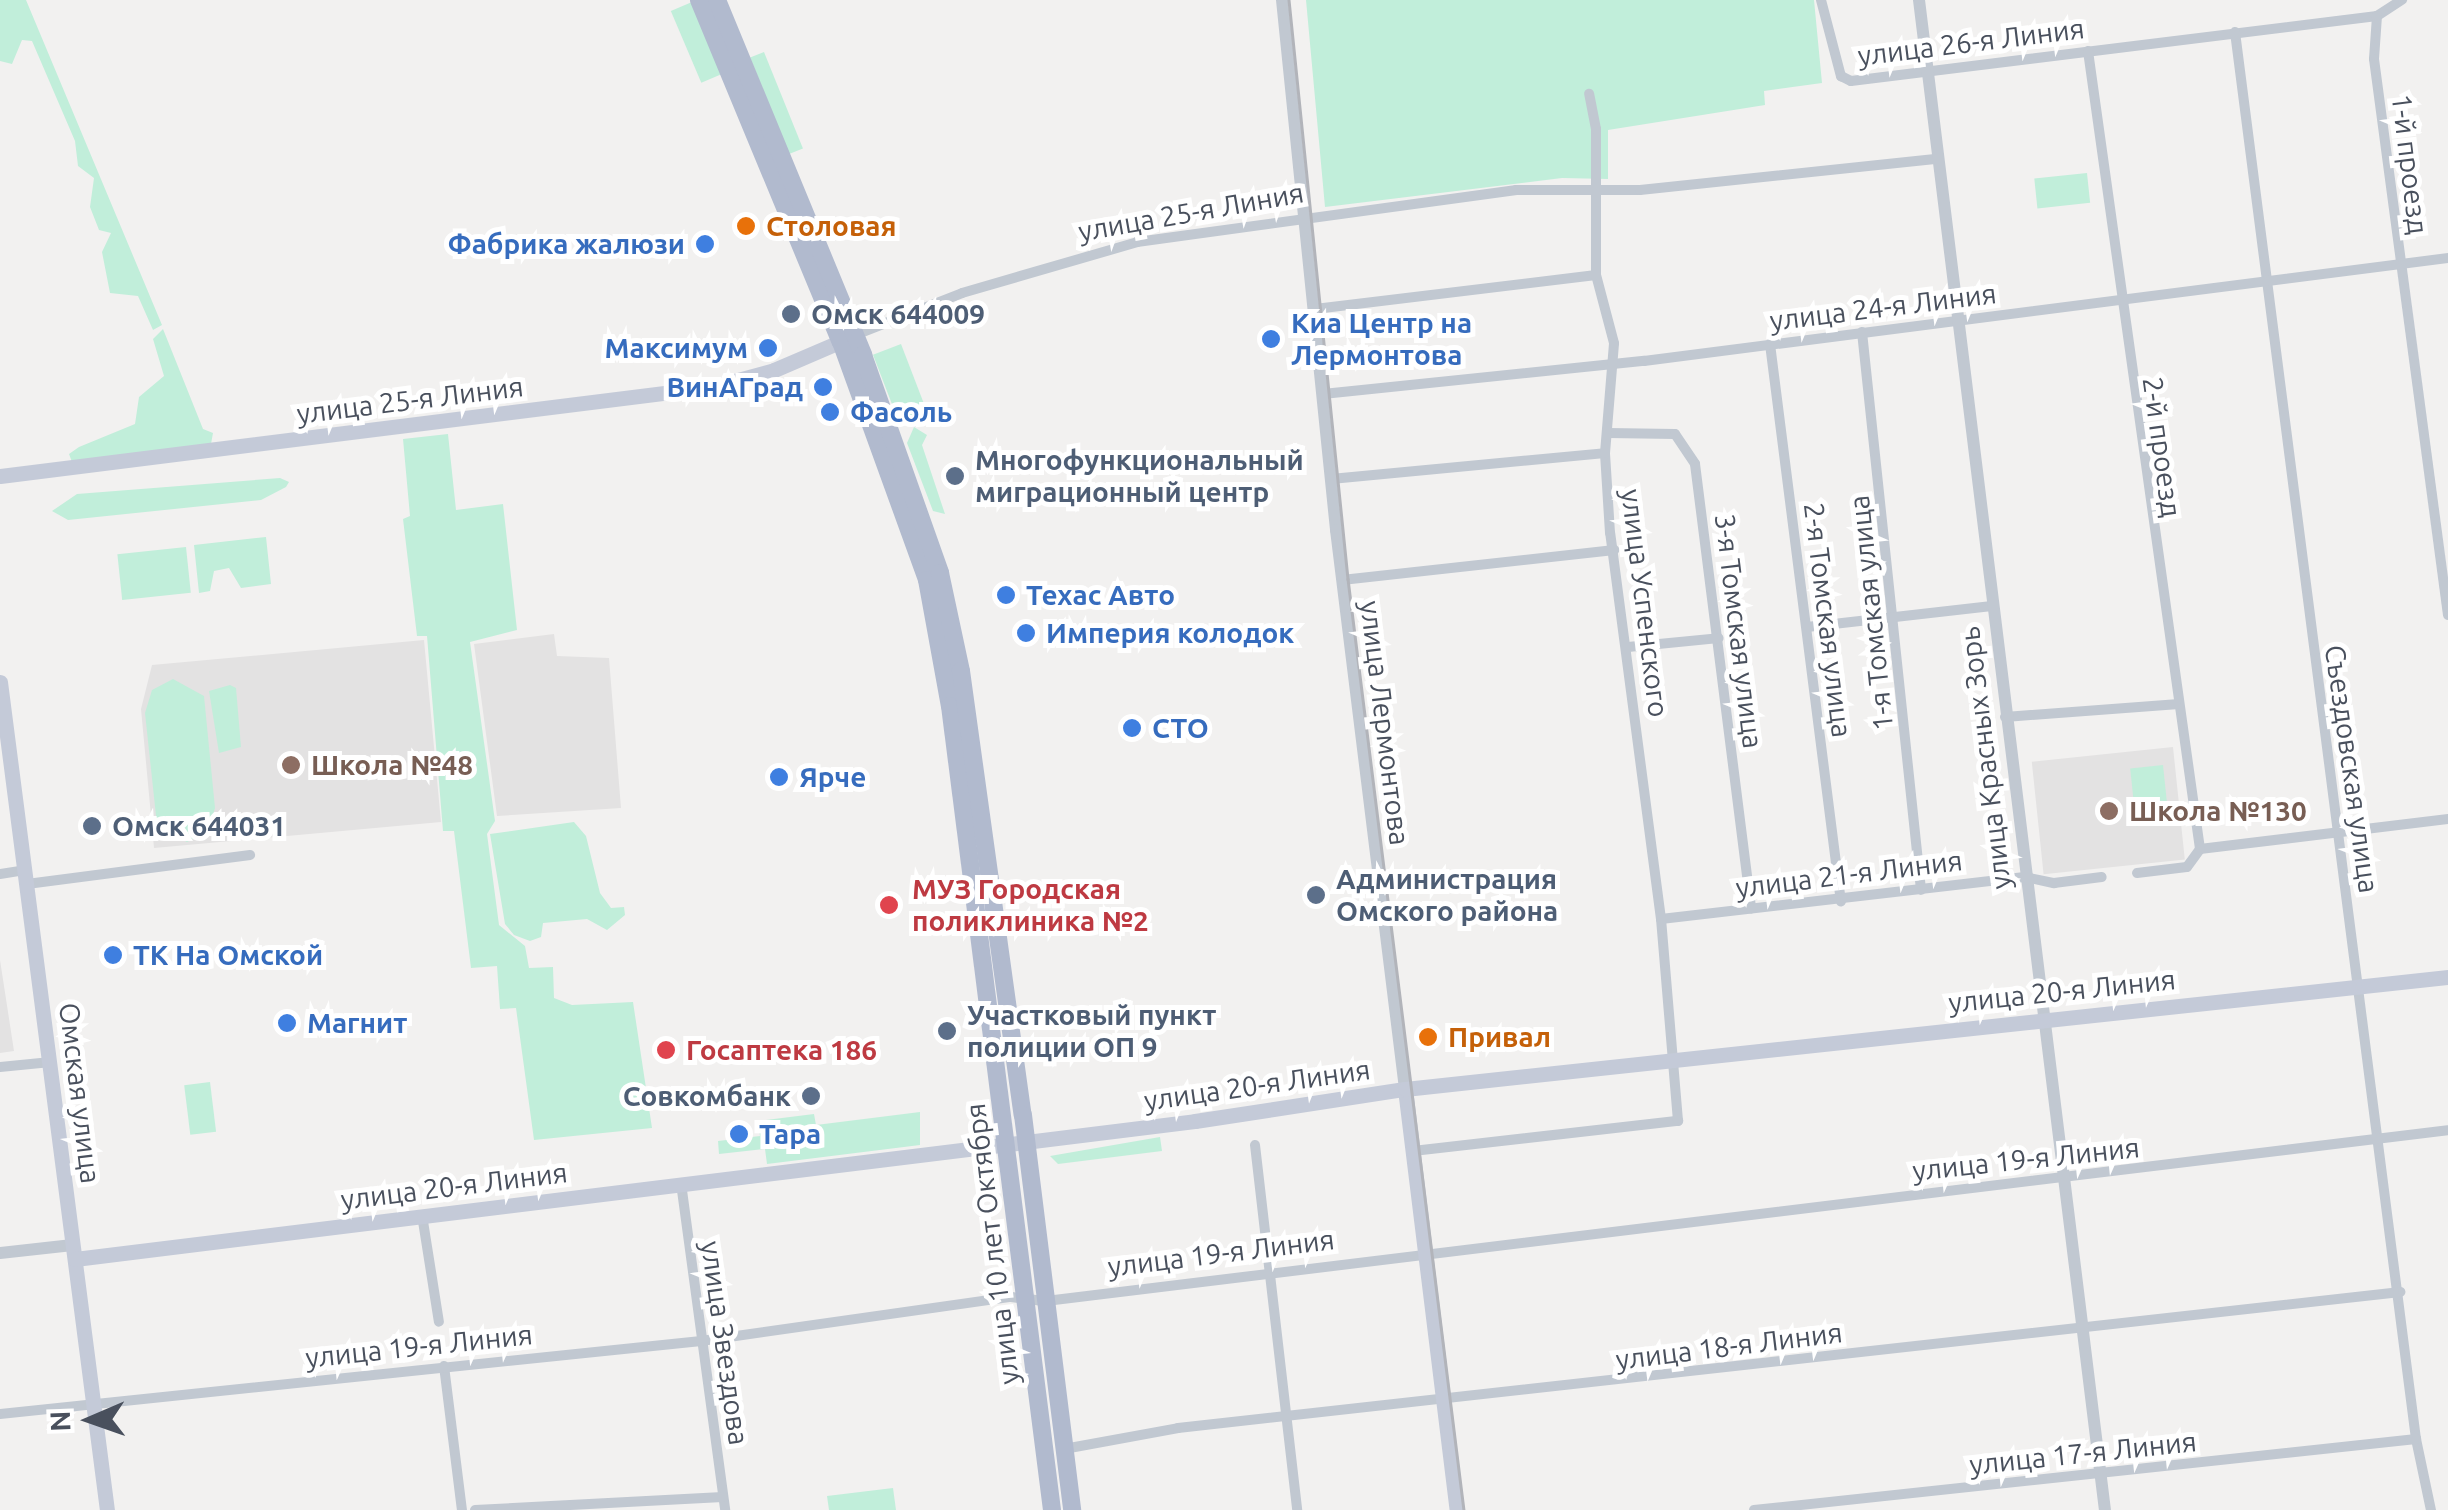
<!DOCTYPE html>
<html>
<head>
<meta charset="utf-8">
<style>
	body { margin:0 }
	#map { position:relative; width:2448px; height:1510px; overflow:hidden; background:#f2f1f0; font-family:Ubuntu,sans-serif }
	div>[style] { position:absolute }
	.education>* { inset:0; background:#e3e2e2; transform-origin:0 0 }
	.green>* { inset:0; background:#c1eeda; transform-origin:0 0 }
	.minor>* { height:10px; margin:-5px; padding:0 5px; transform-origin:5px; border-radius:5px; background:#c1c8d1 }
	.tertiary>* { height:12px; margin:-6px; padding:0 6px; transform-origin:6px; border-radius:6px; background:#c1c8d1 }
	.secondary>* { height:15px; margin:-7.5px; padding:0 7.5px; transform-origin:7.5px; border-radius:7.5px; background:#c4cad8 }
	.primary>* { height:18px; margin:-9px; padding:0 9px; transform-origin:9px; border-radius:9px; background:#b1bace }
	.tram>* { height:2.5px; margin:-1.25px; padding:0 1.25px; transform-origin:1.25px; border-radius:1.25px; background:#b2b4ba }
	.dots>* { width:28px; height:28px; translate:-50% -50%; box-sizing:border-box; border:5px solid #fff; border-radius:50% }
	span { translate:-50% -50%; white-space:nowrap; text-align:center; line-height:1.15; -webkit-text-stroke:10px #fff; paint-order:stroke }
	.street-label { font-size:28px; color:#49505d }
	.food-label { font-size:28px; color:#c56008; font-weight:700 }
	.left { translate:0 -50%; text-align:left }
	.shop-label { font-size:28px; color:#366cbe; font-weight:700 }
	.right { translate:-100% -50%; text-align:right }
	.service-label { font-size:28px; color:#4e5e75; font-weight:700 }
	.education-label { font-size:28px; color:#785e54; font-weight:700 }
	.health-label { font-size:28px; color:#be3a42; font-weight:700 }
	.north { position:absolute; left:40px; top:1370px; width:100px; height:100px; -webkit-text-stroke:8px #fff; paint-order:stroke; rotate:268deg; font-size:28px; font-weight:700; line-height:40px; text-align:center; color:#49505d }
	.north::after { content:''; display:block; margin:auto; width:35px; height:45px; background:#49505d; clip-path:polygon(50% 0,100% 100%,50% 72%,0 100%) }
</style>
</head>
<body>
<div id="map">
	<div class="education">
		<div style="clip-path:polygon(554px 634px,557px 656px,609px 658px,621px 808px,497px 816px,474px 644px)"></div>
		<div style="clip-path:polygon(424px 640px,441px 822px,154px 848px,141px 709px,152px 665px)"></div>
		<div style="left:2173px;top:747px;width:113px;height:142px;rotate:84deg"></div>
		<div style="clip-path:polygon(0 960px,14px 1051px,0 1053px)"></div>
	</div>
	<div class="green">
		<div style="clip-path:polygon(0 0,26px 0,162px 325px,153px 330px,138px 296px,110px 293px,102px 252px,111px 233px,99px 230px,90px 207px,94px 178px,78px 166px,75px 141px,32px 41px,22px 40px,12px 64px,0 61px)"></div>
		<div style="clip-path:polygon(1306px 0,1814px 0,1822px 83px,1764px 91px,1765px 105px,1608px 130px,1608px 179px,1562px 178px,1325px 207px)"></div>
		<div style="left:692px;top:2px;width:78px;height:23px;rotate:67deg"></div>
		<div style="left:764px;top:52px;width:104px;height:15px;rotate:68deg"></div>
		<div style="left:2087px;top:173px;width:30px;height:53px;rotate:84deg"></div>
		<div style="clip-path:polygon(163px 329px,203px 429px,213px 433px,211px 444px,72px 462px,69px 454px,79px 447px,135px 424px,139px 397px,164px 376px,153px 339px)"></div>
		<div style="left:901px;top:344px;width:70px;height:30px;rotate:69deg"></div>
		<div style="clip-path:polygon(914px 427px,927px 435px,922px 445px,945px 514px,933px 511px,907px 443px)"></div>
		<div style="clip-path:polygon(448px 434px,456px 510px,503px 504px,517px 630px,470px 642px,495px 821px,487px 834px,499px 925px,525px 946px,529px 968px,553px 967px,554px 998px,572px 1005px,633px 1002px,652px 1128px,534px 1140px,516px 1008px,500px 1009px,497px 966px,471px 968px,454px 831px,443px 831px,427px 636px,417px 636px,403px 519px,410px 516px,403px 439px)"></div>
		<div style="clip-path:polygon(280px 478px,289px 482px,286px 487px,261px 500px,68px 520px,52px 511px,77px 494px)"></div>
		<div style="clip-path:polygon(266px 537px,271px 584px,241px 588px,229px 568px,214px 571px,210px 591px,199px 593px,194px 545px)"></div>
		<div style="left:186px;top:547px;width:46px;height:69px;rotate:84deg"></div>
		<div style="clip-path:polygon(173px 679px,204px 696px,215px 808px,208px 831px,187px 842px,157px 825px,145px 713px,152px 690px)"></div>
		<div style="clip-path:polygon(230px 685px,236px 688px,241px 747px,219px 753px,209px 691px)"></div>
		<div style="left:2163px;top:765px;width:58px;height:33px;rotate:84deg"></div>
		<div style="clip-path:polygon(574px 822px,586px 836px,600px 893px,611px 908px,624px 907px,625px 915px,607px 930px,587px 919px,543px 923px,541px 937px,530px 941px,514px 935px,505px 924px,490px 834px)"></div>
		<div style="left:210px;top:1082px;width:50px;height:26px;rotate:83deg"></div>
		<div style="clip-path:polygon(920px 1112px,920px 1145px,767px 1164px,765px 1149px,719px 1154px,718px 1141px,760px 1136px,758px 1121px,814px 1114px,816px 1125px)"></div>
		<div style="clip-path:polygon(1160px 1137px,1162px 1151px,1058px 1164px,1050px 1156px)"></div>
		<div style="clip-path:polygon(893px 1488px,896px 1510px,829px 1510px,827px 1496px)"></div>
	</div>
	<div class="minor">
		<div style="left:1821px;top:0;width:79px;rotate:75.3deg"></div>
		<div style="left:1841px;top:76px;width:11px;rotate:27deg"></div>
		<div style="left:1851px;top:81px;width:530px;rotate:-7.04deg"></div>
		<div style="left:2377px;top:16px;width:30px;rotate:-33deg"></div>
		<div style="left:2377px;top:16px;width:43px;rotate:94deg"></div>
		<div style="left:2374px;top:59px;width:561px;rotate:82.42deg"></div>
		<div style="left:2235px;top:32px;width:1419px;rotate:82.67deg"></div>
		<div style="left:2416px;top:1439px;width:73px;rotate:78.1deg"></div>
		<div style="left:2088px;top:51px;width:806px;rotate:82.01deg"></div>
		<div style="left:1315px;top:309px;width:283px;rotate:-6.9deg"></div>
		<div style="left:1862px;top:332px;width:561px;rotate:83.96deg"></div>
		<div style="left:855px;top:335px;width:115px;rotate:-21.4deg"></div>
		<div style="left:962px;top:293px;width:182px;rotate:-16.2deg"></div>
		<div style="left:1137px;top:242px;width:383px;rotate:-7.8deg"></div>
		<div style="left:1516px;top:190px;width:124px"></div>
		<div style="left:1640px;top:190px;width:299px;rotate:-6deg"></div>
		<div style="left:1770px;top:344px;width:562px;rotate:82.75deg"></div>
		<div style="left:1323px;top:394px;width:323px;rotate:-5.9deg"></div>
		<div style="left:1644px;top:361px;width:811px;rotate:-7.3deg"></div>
		<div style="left:1608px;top:433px;width:67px;rotate:0.9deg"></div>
		<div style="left:1675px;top:434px;width:36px;rotate:56deg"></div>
		<div style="left:1695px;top:464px;width:448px;rotate:82.8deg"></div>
		<div style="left:1331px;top:479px;width:275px;rotate:-5.4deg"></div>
		<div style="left:1342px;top:580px;width:274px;rotate:-6.3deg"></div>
		<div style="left:1807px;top:627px;width:186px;rotate:-6.5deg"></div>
		<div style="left:1628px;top:647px;width:91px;rotate:-5.6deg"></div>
		<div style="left:2005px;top:717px;width:171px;rotate:-4.3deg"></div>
		<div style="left:2200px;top:849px;width:250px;rotate:-6.9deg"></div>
		<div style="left:2137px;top:873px;width:50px;rotate:-6.8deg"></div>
		<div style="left:2187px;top:867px;width:22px;rotate:-54deg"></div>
		<div style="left:0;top:874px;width:25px;rotate:-9deg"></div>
		<div style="left:27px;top:884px;width:225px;rotate:-7.4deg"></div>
		<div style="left:1661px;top:919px;width:366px;rotate:-6.6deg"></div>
		<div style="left:2025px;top:877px;width:30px;rotate:12deg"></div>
		<div style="left:2054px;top:883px;width:48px;rotate:-7.1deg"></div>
		<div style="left:0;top:1067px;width:51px;rotate:-5.6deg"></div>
		<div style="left:1255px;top:1145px;width:367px;rotate:83.4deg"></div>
		<div style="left:1413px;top:1151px;width:267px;rotate:-6.5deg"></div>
		<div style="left:1678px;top:1121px;width:203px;rotate:-94.8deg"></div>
		<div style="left:1661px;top:919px;width:389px;rotate:-97.5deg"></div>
		<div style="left:1610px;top:533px;width:80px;rotate:-93.6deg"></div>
		<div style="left:1605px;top:453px;width:110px;rotate:-85.3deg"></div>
		<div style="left:1614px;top:343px;width:70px;rotate:-104.8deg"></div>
		<div style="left:1596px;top:275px;width:146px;rotate:-90deg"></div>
		<div style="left:1596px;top:129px;width:36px;rotate:-101deg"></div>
		<div style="left:681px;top:1183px;width:330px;rotate:82.3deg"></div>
		<div style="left:422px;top:1215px;width:108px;rotate:81deg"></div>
		<div style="left:444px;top:1366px;width:145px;rotate:82.9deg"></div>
		<div style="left:0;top:1414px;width:705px;rotate:-5.95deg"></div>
		<div style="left:701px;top:1341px;width:313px;rotate:-8.1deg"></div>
		<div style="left:1011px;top:1297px;width:35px;rotate:7deg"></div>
		<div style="left:1046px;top:1301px;width:1412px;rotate:-6.95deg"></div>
		<div style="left:1064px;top:1449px;width:116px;rotate:-10.4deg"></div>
		<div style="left:1178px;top:1428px;width:1230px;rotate:-6.35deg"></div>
		<div style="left:475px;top:1510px;width:248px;rotate:-3deg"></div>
		<div style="left:1754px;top:1510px;width:666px;rotate:-6.12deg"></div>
	</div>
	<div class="tertiary">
		<div style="left:1282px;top:0;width:533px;rotate:84.18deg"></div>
		<div style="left:1336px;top:530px;width:563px;rotate:82.96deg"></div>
		<div style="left:1919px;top:0;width:1521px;rotate:82.98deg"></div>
		<div style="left:0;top:1253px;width:73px;rotate:-6.3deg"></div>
	</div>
	<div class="secondary">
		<div style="left:0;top:476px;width:718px;rotate:-7.13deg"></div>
		<div style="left:712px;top:387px;width:64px;rotate:-15.3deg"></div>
		<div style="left:774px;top:370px;width:84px;rotate:-23.2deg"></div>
		<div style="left:0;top:682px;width:835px;rotate:82.64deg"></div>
		<div style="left:1405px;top:1089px;width:424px;rotate:83deg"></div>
		<div style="left:75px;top:1259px;width:1128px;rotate:-7.02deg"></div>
		<div style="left:1195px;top:1121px;width:212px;rotate:-8.7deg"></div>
		<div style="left:1405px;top:1089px;width:1049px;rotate:-6.13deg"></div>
	</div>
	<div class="primary">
		<div style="left:699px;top:0;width:370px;rotate:67.5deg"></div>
		<div style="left:841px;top:342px;width:253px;rotate:70.1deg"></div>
		<div style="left:927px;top:580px;width:128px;rotate:79.7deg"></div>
		<div style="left:950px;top:706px;width:810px;rotate:82.77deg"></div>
		<div style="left:717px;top:0;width:384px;rotate:67.6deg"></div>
		<div style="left:863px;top:355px;width:231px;rotate:70.5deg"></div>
		<div style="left:940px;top:573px;width:100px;rotate:77.9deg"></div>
		<div style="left:961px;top:671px;width:448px;rotate:82.1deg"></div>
		<div style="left:1023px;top:1115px;width:398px;rotate:82.9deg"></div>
	</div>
	<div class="tram">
		<div style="left:1289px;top:0;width:582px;rotate:84.18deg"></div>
		<div style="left:1348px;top:579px;width:938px;rotate:82.9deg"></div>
	</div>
	<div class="dots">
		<div style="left:746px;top:226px;background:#e8710a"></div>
		<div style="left:705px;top:244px;background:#3f7fe0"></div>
		<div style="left:791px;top:314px;background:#5c6f8a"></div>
		<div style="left:1271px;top:339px;background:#3f7fe0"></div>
		<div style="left:768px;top:348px;background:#3f7fe0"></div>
		<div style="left:823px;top:387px;background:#3f7fe0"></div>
		<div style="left:830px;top:412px;background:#3f7fe0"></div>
		<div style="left:955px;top:476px;background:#5c6f8a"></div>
		<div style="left:1006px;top:595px;background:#3f7fe0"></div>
		<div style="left:1026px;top:633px;background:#3f7fe0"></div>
		<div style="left:1132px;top:728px;background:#3f7fe0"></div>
		<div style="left:291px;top:765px;background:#8d6e63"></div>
		<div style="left:779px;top:777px;background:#3f7fe0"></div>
		<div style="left:2109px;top:811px;background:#8d6e63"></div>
		<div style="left:92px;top:826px;background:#5c6f8a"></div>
		<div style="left:1316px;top:895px;background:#5c6f8a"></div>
		<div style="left:889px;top:905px;background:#e0444e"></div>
		<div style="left:113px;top:955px;background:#3f7fe0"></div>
		<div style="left:287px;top:1023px;background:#3f7fe0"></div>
		<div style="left:947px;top:1031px;background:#5c6f8a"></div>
		<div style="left:1428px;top:1037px;background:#e8710a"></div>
		<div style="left:666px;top:1050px;background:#e0444e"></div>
		<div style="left:811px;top:1096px;background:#5c6f8a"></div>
		<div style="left:739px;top:1134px;background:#3f7fe0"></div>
	</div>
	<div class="street-label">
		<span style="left:1971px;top:42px;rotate:-7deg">улица 26-я Линия</span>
		<span style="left:2410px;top:164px;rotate:83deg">1-й проезд</span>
		<span style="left:1191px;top:212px;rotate:-10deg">улица 25-я Линия</span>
		<span style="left:1883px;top:307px;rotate:-7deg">улица 24-я Линия</span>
		<span style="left:410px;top:400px;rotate:-7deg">улица 25-я Линия</span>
		<span style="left:2162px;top:447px;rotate:82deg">2-й проезд</span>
		<span style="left:1645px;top:603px;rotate:83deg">улица Успенского</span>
		<span style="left:1871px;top:613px;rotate:-96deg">1-я Томская улица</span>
		<span style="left:1828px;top:620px;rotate:83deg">2-я Томская улица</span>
		<span style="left:1739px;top:631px;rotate:83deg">3-я Томская улица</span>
		<span style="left:1385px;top:723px;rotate:83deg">улица Лермонтова</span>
		<span style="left:1985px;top:758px;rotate:-97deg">улица Красных Зорь</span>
		<span style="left:2352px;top:769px;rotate:82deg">Съездовская улица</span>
		<span style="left:1849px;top:874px;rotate:-7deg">улица 21-я Линия</span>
		<span style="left:2062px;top:991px;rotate:-6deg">улица 20-я Линия</span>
		<span style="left:1257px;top:1085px;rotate:-8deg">улица 20-я Линия</span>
		<span style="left:80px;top:1093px;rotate:83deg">Омская улица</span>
		<span style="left:2026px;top:1159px;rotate:-6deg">улица 19-я Линия</span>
		<span style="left:454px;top:1186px;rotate:-7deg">улица 20-я Линия</span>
		<span style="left:992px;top:1244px;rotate:-97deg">улица 10 лет Октября</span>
		<span style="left:1221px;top:1253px;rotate:-7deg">улица 19-я Линия</span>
		<span style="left:725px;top:1343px;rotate:82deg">улица Звездова</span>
		<span style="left:419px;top:1346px;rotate:-6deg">улица 19-я Линия</span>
		<span style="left:1729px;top:1346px;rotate:-7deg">улица 18-я Линия</span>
		<span style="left:2083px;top:1453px;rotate:-6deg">улица 17-я Линия</span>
	</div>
	<div class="food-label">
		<span class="left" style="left:766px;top:226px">Столовая</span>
		<span class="left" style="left:1448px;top:1037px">Привал</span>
	</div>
	<div class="shop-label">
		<span class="right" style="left:685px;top:244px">Фабрика жалюзи</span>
		<span class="left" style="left:1291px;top:339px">Киа Центр на<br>Лермонтова</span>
		<span class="right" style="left:748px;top:348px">Максимум</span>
		<span class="right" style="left:803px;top:387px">ВинАГрад</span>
		<span class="left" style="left:850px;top:412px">Фасоль</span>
		<span class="left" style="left:1026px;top:595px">Техас Авто</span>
		<span class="left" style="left:1046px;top:633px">Империя колодок</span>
		<span class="left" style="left:1152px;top:728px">СТО</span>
		<span class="left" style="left:799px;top:777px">Ярче</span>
		<span class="left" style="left:133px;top:955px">ТК На Омской</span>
		<span class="left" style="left:307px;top:1023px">Магнит</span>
		<span class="left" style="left:759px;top:1134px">Тара</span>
	</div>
	<div class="service-label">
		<span class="left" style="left:811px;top:314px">Омск 644009</span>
		<span class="left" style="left:975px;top:476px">Многофункциональный<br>миграционный центр</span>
		<span class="left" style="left:112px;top:826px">Омск 644031</span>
		<span class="left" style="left:1336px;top:895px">Администрация<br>Омского района</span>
		<span class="left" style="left:967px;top:1031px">Участковый пункт<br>полиции ОП 9</span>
		<span class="right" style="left:791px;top:1096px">Совкомбанк</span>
	</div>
	<div class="education-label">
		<span class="left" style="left:311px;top:765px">Школа №48</span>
		<span class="left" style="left:2129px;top:811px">Школа №130</span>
	</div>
	<div class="health-label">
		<span class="left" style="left:912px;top:905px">МУЗ Городская<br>поликлиника №2</span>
		<span class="left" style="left:686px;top:1050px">Госаптека 186</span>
	</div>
	<div class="north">N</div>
</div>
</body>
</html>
